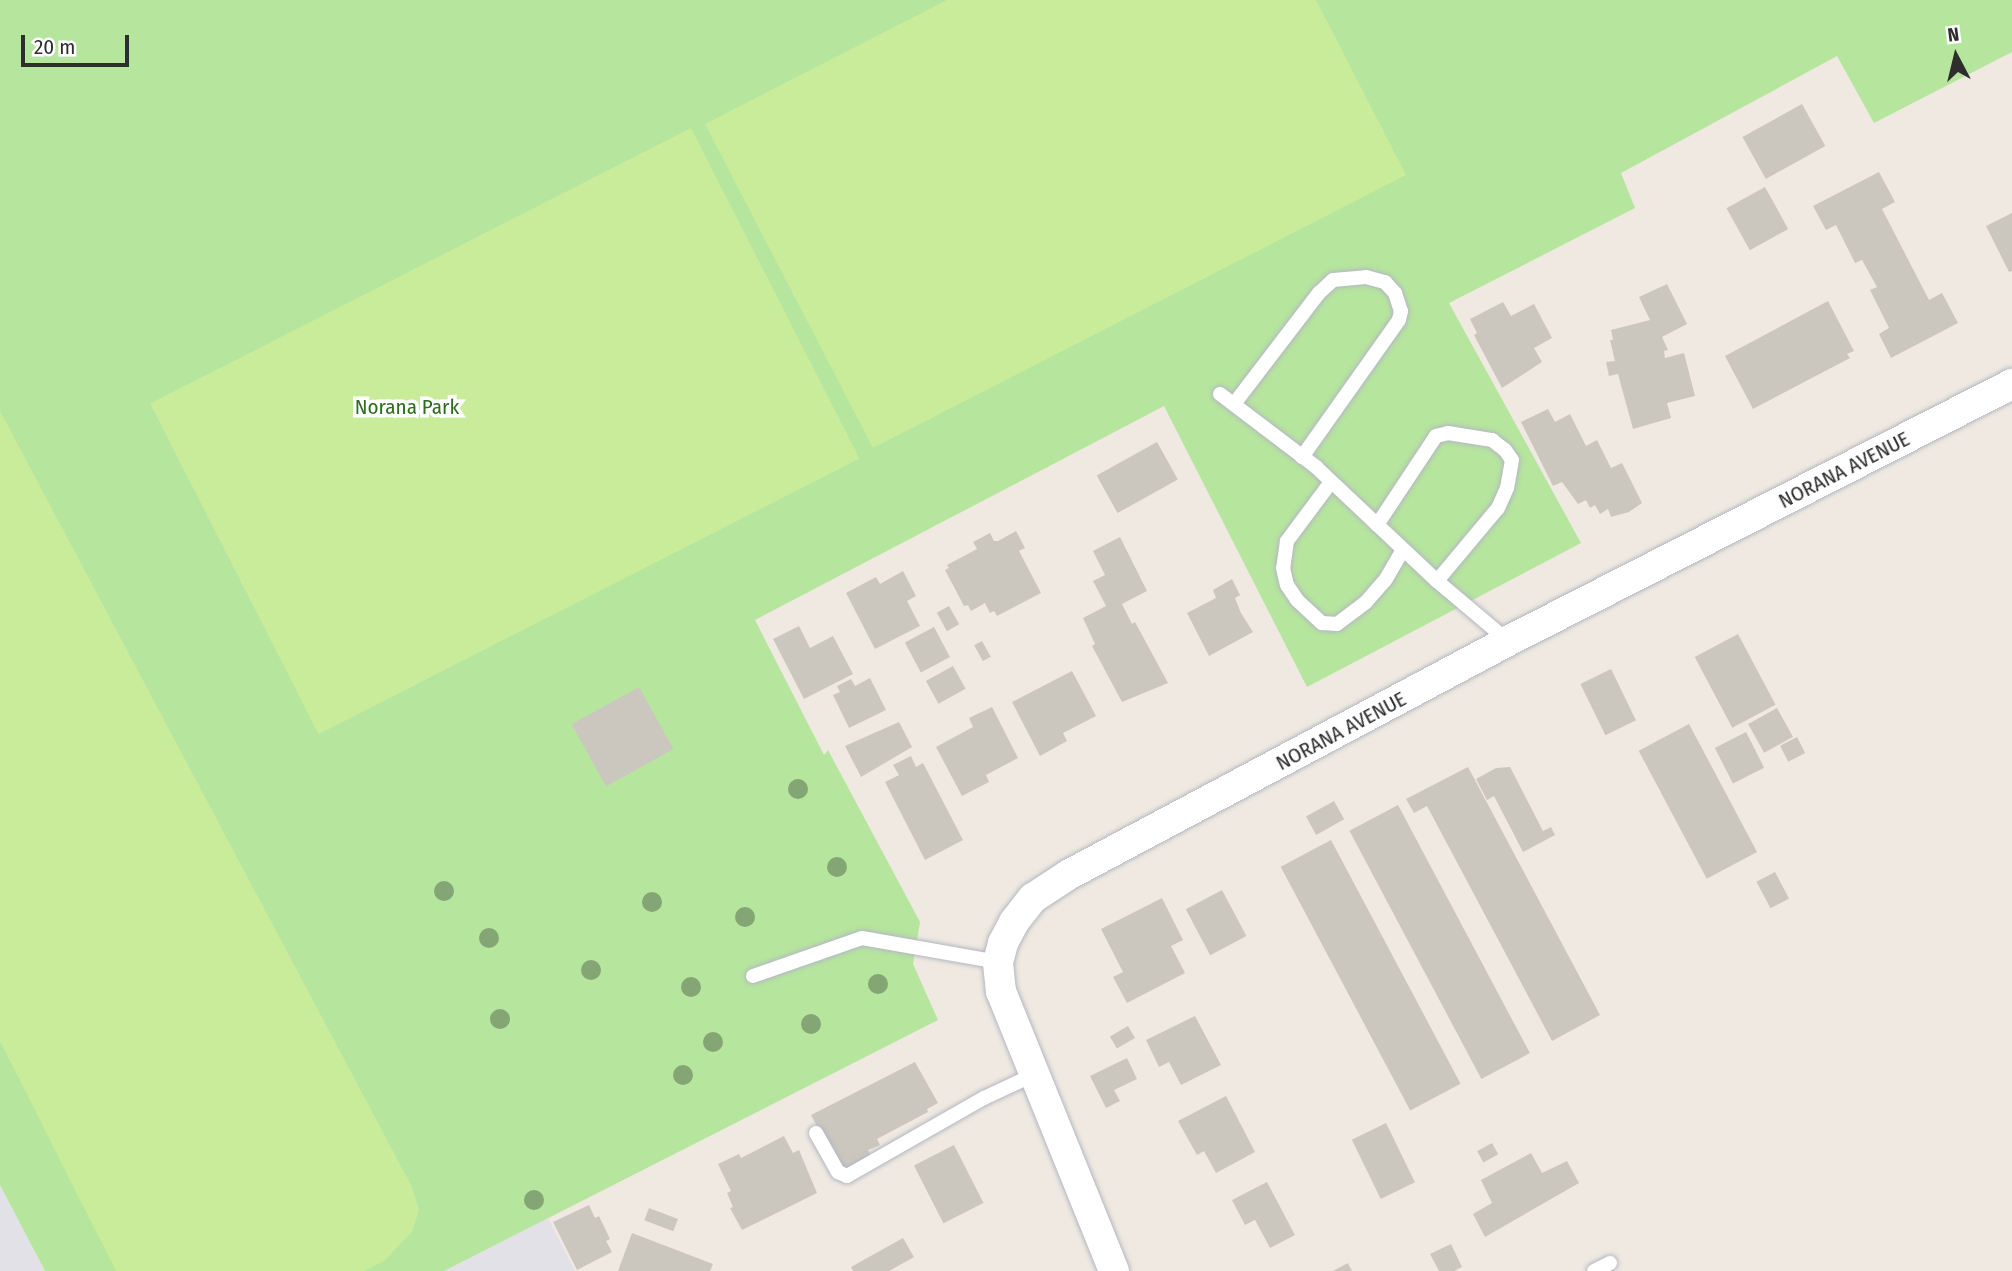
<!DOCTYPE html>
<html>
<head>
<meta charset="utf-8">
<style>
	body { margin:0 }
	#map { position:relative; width:2012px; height:1271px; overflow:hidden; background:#efe9e1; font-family:"Fira Sans Condensed",sans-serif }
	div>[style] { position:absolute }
	.industrial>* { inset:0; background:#e3e1e8 }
	.green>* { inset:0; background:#b6e59e }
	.pitch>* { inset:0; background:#c9ec9a; transform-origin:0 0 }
	.building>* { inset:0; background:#cbc7bf; transform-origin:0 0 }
	.roads { filter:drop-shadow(0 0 2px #b4b7c1) drop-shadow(0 0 2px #b4b7c1) }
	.service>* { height:14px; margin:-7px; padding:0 7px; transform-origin:7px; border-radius:7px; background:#fff }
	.minor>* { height:30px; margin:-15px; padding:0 15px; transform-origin:15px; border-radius:15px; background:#fff }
	.trees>* { width:20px; height:20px; margin:-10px; border-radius:50%; background:#84a574 }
	span { translate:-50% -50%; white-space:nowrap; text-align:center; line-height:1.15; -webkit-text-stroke:7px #fff; paint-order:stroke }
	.park-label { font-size:21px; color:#2c6e1b }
	.street-label { font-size:21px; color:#2e2e2e }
	.north { position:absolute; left:1921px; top:21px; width:70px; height:70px; -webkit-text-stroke:5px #fff; paint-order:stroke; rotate:353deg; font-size:19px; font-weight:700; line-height:28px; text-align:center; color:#2e2e2e }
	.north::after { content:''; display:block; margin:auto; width:24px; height:32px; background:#2e2e2e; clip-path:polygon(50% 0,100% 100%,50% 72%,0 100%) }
	.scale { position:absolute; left:21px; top:35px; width:108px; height:32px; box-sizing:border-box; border:4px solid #2e2e2e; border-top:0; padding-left:9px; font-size:21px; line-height:24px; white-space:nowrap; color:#2e2e2e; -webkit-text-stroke:5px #fff; paint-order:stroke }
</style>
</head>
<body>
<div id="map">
	<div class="industrial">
		<div style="clip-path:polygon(0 1185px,45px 1271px,0 1271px)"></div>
		<div style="clip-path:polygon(548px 1218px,575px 1271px,444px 1271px)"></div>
	</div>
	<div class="green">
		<div style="clip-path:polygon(0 0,2012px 0,2012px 52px,1874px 123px,1837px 56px,1621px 173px,1635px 208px,1449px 303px,1581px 543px,1307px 687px,1164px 406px,755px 620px,824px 755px,828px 750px,920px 922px,913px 964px,938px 1020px,444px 1271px,45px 1271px,0 1185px)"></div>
	</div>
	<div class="pitch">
		<div style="clip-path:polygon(947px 0,1316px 0,1406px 175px,873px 448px,705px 124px)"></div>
		<div style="left:691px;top:128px;width:371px;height:607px;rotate:63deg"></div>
		<div style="clip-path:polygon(0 411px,412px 1187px,419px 1210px,412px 1232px,384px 1261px,364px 1271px,116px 1271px,0 1041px)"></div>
	</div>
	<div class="building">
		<div style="left:1802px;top:104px;width:48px;height:68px;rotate:61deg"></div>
		<div style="clip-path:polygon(1879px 172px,1895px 202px,1882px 209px,1929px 300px,1942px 293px,1958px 323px,1891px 358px,1879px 334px,1889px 328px,1870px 290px,1877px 287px,1862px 260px,1855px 263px,1836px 225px,1826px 230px,1813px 206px)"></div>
		<div style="left:1765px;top:187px;width:48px;height:44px;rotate:61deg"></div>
		<div style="clip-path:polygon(2012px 213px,2012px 271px,2009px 272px,1986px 226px)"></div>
		<div style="clip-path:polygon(1667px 284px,1687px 324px,1662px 337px,1668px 350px,1664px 351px,1665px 358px,1684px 353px,1695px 396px,1667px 403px,1671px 418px,1633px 429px,1618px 374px,1609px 376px,1606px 362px,1615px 361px,1610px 340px,1613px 340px,1611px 330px,1650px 320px,1639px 297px)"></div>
		<div style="clip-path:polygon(1828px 301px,1854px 351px,1847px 354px,1850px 358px,1753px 409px,1725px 356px)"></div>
		<div style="clip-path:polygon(1503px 302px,1511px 316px,1534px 304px,1552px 338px,1534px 348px,1542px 362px,1502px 388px,1474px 335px,1477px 333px,1470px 319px)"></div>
		<div style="clip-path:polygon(1548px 409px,1555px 422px,1570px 414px,1586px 446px,1597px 440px,1611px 468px,1622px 463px,1642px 503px,1629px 512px,1611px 517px,1608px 509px,1600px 514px,1595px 505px,1590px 508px,1586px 500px,1578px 504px,1562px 482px,1553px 486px,1521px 422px)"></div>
		<div style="left:1157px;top:442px;width:43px;height:69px;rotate:61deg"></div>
		<div style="clip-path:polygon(1016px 531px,1025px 548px,1019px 551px,1041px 593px,997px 616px,994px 611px,990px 613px,985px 603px,971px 611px,968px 605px,964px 606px,945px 570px,949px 568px,947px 565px,977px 549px,973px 542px,990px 533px,994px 541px,998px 541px)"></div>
		<div style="clip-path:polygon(1120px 537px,1147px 591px,1122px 604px,1132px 624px,1135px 622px,1168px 683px,1122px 702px,1092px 646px,1095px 644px,1083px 618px,1106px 606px,1093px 581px,1105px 575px,1093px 551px)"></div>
		<div style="clip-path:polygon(903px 571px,916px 596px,907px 601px,920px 626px,875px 649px,846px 593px,876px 577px,880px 584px)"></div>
		<div style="clip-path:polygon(1232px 579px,1240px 595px,1235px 598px,1241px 613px,1253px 632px,1209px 656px,1187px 613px,1216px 598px,1213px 590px)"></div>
		<div style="left:949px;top:606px;width:21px;height:14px;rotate:61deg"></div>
		<div style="clip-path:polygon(799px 626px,810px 648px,833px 636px,853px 674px,804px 699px,773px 639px)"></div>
		<div style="left:934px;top:627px;width:34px;height:33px;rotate:62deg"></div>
		<div style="left:1738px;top:634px;width:80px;height:49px;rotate:62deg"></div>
		<div style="left:982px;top:641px;width:18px;height:9px;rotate:61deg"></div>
		<div style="left:953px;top:666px;width:26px;height:31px;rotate:61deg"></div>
		<div style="left:1611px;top:669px;width:57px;height:34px;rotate:64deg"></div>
		<div style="clip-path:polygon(1072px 671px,1096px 716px,1063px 733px,1067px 741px,1040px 756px,1012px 702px)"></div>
		<div style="clip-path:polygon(870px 678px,886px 710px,849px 728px,833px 695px,840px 692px,837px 686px,851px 679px,855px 686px)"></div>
		<div style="left:639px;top:687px;width:71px;height:77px;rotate:61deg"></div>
		<div style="clip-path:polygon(992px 707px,1018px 758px,986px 775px,989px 782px,962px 796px,936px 747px,973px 727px,969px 718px)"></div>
		<div style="left:1777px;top:708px;width:33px;height:33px;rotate:61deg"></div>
		<div style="clip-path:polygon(899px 722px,912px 747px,861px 777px,845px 746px)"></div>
		<div style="left:1689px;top:724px;width:145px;height:57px;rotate:62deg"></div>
		<div style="left:1746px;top:732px;width:40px;height:35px;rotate:63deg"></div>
		<div style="left:1797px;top:737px;width:18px;height:19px;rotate:63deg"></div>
		<div style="clip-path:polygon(911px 756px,916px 767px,923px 763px,963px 840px,925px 860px,885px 782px,899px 775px,893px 765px)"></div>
		<div style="clip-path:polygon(1468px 767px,1600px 1015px,1552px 1041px,1427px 806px,1414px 813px,1406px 799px)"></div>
		<div style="clip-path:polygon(1510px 767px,1543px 831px,1551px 827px,1555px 835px,1523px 852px,1494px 796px,1487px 800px,1476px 779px,1496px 768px)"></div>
		<div style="left:1334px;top:801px;width:21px;height:32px;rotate:61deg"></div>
		<div style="left:1398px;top:805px;width:281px;height:55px;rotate:62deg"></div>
		<div style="left:1331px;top:840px;width:276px;height:57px;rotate:62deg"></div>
		<div style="left:1775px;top:872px;width:30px;height:21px;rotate:62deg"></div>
		<div style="left:1222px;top:890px;width:52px;height:41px;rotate:62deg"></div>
		<div style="clip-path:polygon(1162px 898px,1183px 940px,1171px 946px,1185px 973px,1127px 1003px,1113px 977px,1123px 972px,1101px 929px)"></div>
		<div style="clip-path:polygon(1195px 1016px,1221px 1065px,1181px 1085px,1169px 1062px,1159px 1067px,1146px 1040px)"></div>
		<div style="left:1128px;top:1026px;width:14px;height:21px;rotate:60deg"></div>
		<div style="clip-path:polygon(1127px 1058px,1137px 1079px,1114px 1090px,1120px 1101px,1106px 1108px,1090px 1076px)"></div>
		<div style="clip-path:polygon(915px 1062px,938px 1103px,927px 1109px,928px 1112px,877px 1139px,880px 1145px,868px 1150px,872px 1158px,845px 1171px,839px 1160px,836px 1162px,811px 1115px)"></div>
		<div style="clip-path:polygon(1226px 1096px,1255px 1152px,1216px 1173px,1204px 1151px,1197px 1155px,1178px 1121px)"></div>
		<div style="left:1386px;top:1123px;width:66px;height:38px;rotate:64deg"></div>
		<div style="clip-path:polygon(784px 1136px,793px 1153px,799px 1150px,817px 1193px,742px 1230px,730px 1208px,733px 1207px,727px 1193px,731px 1191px,718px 1164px,739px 1154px,741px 1158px)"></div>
		<div style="left:1492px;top:1143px;width:13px;height:17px;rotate:61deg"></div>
		<div style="left:954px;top:1145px;width:65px;height:45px;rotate:63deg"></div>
		<div style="clip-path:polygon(1531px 1153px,1542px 1173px,1567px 1161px,1579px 1183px,1485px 1237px,1473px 1214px,1492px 1203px,1481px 1180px)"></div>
		<div style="clip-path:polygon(1267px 1182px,1295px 1235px,1270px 1248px,1255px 1220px,1245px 1225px,1232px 1200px)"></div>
		<div style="clip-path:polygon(589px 1205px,595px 1218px,599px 1216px,610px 1239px,606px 1241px,612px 1252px,577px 1270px,553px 1222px)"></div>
		<div style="left:649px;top:1208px;width:31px;height:13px;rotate:21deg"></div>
		<div style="clip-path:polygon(632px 1233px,713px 1264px,710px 1271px,618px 1271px)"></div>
		<div style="clip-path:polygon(903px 1238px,914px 1257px,889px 1271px,853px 1271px,851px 1267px)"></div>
		<div style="clip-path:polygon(1451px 1244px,1462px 1267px,1454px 1271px,1439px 1271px,1430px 1254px)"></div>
		<div style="clip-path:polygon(1348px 1263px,1352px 1271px,1333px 1271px)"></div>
	</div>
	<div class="roads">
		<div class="service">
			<div style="left:1220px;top:394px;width:121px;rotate:37.2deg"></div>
			<div style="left:1316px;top:467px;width:166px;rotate:43.3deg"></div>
			<div style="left:1437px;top:581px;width:93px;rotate:40.2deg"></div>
			<div style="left:1234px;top:404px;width:140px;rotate:-52.6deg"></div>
			<div style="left:1319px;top:293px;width:19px;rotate:-43deg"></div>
			<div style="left:1333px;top:280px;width:33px;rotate:-5deg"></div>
			<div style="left:1366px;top:277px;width:20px;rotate:15deg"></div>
			<div style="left:1385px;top:282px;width:15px;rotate:48deg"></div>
			<div style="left:1395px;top:293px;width:19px;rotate:72deg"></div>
			<div style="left:1401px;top:311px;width:9px;rotate:103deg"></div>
			<div style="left:1399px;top:320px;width:168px;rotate:125.3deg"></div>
			<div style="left:1331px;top:482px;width:74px;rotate:126.7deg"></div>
			<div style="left:1287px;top:541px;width:27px;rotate:98deg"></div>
			<div style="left:1283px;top:568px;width:17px;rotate:77deg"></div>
			<div style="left:1287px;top:585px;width:18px;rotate:56deg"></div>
			<div style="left:1297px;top:600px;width:34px;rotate:43deg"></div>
			<div style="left:1322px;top:623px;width:15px;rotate:4deg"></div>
			<div style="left:1337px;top:624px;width:36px;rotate:-37deg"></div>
			<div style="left:1366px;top:602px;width:30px;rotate:-49deg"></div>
			<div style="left:1386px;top:579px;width:34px;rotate:-60deg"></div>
			<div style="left:1377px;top:525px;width:107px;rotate:-56.5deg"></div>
			<div style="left:1436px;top:436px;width:12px;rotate:-14deg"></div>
			<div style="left:1448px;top:433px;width:45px;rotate:9deg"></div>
			<div style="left:1492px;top:440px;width:16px;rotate:38deg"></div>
			<div style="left:1505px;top:450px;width:12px;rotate:55deg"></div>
			<div style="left:1512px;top:460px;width:28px;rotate:100deg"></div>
			<div style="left:1507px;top:488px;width:22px;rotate:114deg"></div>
			<div style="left:1498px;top:508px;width:95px;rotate:129.9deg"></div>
			<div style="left:753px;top:976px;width:115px;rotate:-19.2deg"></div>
			<div style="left:862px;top:938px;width:138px;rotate:10deg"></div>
			<div style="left:816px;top:1133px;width:45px;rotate:60.6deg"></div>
			<div style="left:838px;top:1172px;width:10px;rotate:24deg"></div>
			<div style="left:847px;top:1176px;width:158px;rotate:-29.7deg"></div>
			<div style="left:984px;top:1098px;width:54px;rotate:-25.1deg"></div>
			<div style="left:1594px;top:1271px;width:18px;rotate:-27deg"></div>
		</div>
		<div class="minor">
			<div style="left:1114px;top:1271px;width:301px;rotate:-112deg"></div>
			<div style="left:1001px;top:992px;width:30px;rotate:-96deg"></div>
			<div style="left:998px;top:962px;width:20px;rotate:-75deg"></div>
			<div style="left:1003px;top:943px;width:24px;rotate:-62deg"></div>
			<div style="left:1014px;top:922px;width:31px;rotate:-52deg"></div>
			<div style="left:1033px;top:898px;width:42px;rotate:-33.3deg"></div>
			<div style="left:1068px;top:875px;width:498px;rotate:-28deg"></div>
			<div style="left:1508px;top:641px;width:566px;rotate:-27.02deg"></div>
		</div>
	</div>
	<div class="trees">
		<div style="left:798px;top:789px"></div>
		<div style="left:837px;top:867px"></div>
		<div style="left:444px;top:891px"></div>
		<div style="left:652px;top:902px"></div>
		<div style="left:745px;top:917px"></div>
		<div style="left:489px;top:938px"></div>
		<div style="left:591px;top:970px"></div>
		<div style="left:878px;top:984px"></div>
		<div style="left:691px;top:987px"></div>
		<div style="left:500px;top:1019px"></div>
		<div style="left:811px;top:1024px"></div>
		<div style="left:713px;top:1042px"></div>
		<div style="left:683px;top:1075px"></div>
		<div style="left:534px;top:1200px"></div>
	</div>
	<div class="park-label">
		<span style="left:407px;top:407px">Norana Park</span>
	</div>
	<div class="street-label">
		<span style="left:1844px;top:470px;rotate:-27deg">NORANA AVENUE</span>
		<span style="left:1341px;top:731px;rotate:-28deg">NORANA AVENUE</span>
	</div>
	<div class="north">N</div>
	<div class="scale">20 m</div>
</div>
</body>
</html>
